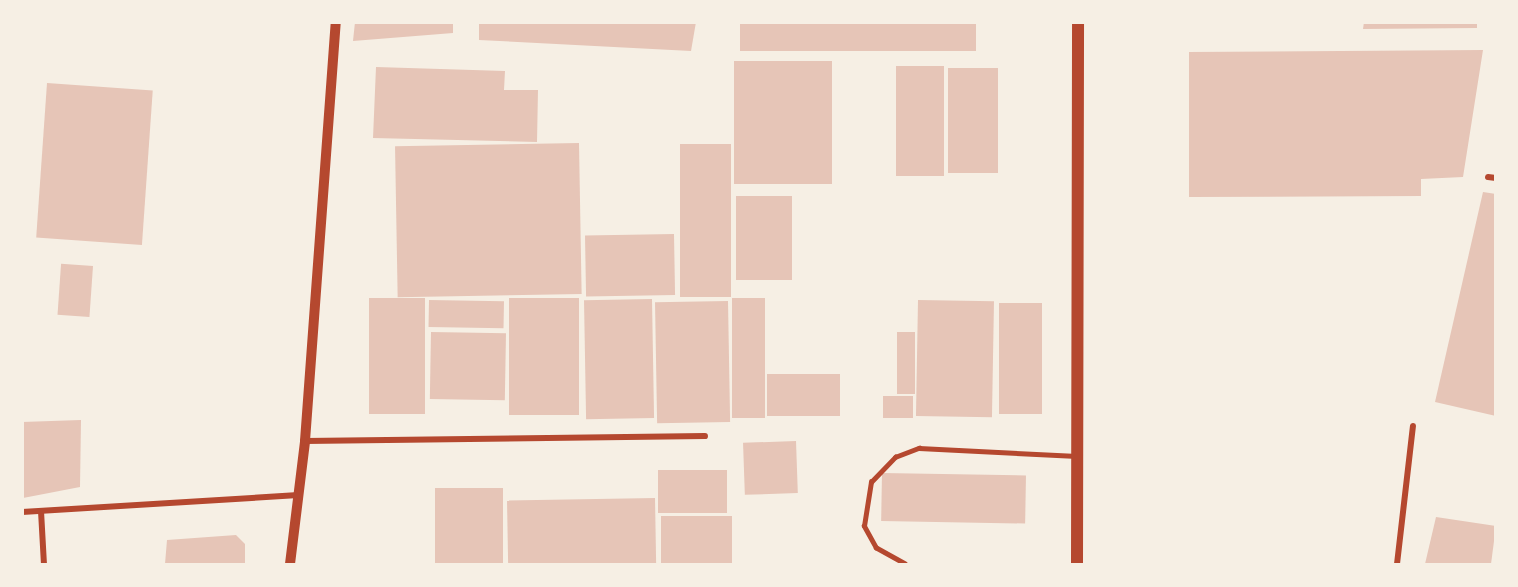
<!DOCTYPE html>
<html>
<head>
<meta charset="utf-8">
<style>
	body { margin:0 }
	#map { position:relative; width:1518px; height:587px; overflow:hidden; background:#f6efe4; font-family:"PT Sans",sans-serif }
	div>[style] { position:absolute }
	.building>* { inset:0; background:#e6c5b7; transform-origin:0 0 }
	.service>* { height:4.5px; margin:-2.25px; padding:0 2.25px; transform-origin:2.25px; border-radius:2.25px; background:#b5482f }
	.minor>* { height:6px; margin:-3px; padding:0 3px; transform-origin:3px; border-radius:3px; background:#b5482f }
	.tertiary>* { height:10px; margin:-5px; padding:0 5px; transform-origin:5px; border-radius:5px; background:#b5482f }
	.secondary>* { height:12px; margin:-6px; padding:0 6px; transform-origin:6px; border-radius:6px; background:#b5482f }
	span { translate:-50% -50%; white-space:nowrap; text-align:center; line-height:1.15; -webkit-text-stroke:6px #f6efe4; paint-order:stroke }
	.frame { position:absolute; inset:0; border:24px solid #f6efe4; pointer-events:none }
</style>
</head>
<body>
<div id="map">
	<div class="building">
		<div style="clip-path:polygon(355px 22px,453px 22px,453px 33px,353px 41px)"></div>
		<div style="clip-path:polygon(479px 22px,696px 22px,691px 51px,479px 40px)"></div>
		<div style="left:740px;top:22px;width:236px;height:29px"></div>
		<div style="clip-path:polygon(1364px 22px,1477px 22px,1477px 28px,1363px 29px)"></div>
		<div style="clip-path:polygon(1483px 50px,1463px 177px,1421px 179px,1421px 196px,1189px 197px,1189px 52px)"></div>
		<div style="left:832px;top:61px;width:123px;height:98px;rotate:90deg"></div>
		<div style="left:896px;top:66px;width:48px;height:110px"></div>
		<div style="clip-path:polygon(376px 67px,505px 71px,504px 90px,538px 90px,537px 142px,373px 138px)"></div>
		<div style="left:998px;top:68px;width:105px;height:50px;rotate:90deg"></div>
		<div style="left:47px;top:83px;width:106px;height:155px;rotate:4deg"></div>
		<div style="left:579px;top:143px;width:151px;height:184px;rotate:89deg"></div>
		<div style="left:680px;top:144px;width:51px;height:153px"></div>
		<div style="clip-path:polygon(1483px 192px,1496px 194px,1496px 416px,1435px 402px)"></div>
		<div style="left:736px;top:196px;width:56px;height:84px"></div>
		<div style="left:674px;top:234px;width:61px;height:89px;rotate:89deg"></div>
		<div style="left:93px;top:266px;width:51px;height:32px;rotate:94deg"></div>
		<div style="left:369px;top:298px;width:56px;height:116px"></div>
		<div style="left:579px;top:298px;width:117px;height:70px;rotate:90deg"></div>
		<div style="left:765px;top:298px;width:120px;height:33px;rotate:90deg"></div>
		<div style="left:652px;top:299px;width:119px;height:68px;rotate:89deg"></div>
		<div style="left:429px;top:300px;width:75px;height:27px;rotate:1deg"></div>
		<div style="left:918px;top:300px;width:76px;height:116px;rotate:1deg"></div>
		<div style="left:728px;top:301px;width:121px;height:73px;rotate:89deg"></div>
		<div style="left:999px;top:303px;width:43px;height:111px"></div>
		<div style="left:431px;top:332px;width:75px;height:67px;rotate:1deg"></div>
		<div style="left:897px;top:332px;width:18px;height:62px"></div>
		<div style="left:840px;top:374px;width:42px;height:73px;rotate:90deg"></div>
		<div style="left:883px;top:396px;width:30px;height:22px"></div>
		<div style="clip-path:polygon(81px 420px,80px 487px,23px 498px,22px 422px)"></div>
		<div style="left:796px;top:441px;width:52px;height:53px;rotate:88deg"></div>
		<div style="left:727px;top:470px;width:43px;height:69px;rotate:90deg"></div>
		<div style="left:882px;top:473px;width:144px;height:48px;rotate:1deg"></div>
		<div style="left:503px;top:488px;width:76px;height:68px;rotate:90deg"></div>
		<div style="left:655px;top:498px;width:66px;height:148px;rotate:89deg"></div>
		<div style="left:732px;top:516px;width:48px;height:71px;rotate:90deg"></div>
		<div style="clip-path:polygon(1436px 517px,1496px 526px,1491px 564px,1425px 564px)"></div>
		<div style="clip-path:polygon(236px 535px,245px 544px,245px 564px,165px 564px,167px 540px)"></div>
	</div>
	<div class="service">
		<div style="left:905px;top:564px;width:33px;rotate:-151deg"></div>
		<div style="left:876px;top:548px;width:25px;rotate:-119deg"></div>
		<div style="left:864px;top:526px;width:45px;rotate:-81deg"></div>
		<div style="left:871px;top:482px;width:35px;rotate:-46deg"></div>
		<div style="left:895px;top:457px;width:26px;rotate:-21deg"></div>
		<div style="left:919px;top:448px;width:158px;rotate:2.9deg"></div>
	</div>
	<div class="minor">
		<div style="left:1488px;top:177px;width:8px;rotate:7deg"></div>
		<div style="left:305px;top:441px;width:400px;rotate:-0.7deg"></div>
		<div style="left:41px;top:511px;width:53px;rotate:86.8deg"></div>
		<div style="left:22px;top:512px;width:277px;rotate:-3.5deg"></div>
		<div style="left:1397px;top:564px;width:139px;rotate:-83.4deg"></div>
	</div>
	<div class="tertiary">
		<div style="left:290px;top:564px;width:124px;rotate:-83deg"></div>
		<div style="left:305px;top:441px;width:420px;rotate:-85.8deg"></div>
	</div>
	<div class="secondary">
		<div style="left:1077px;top:564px;width:542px;rotate:-89.89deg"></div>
	</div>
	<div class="frame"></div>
</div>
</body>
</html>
